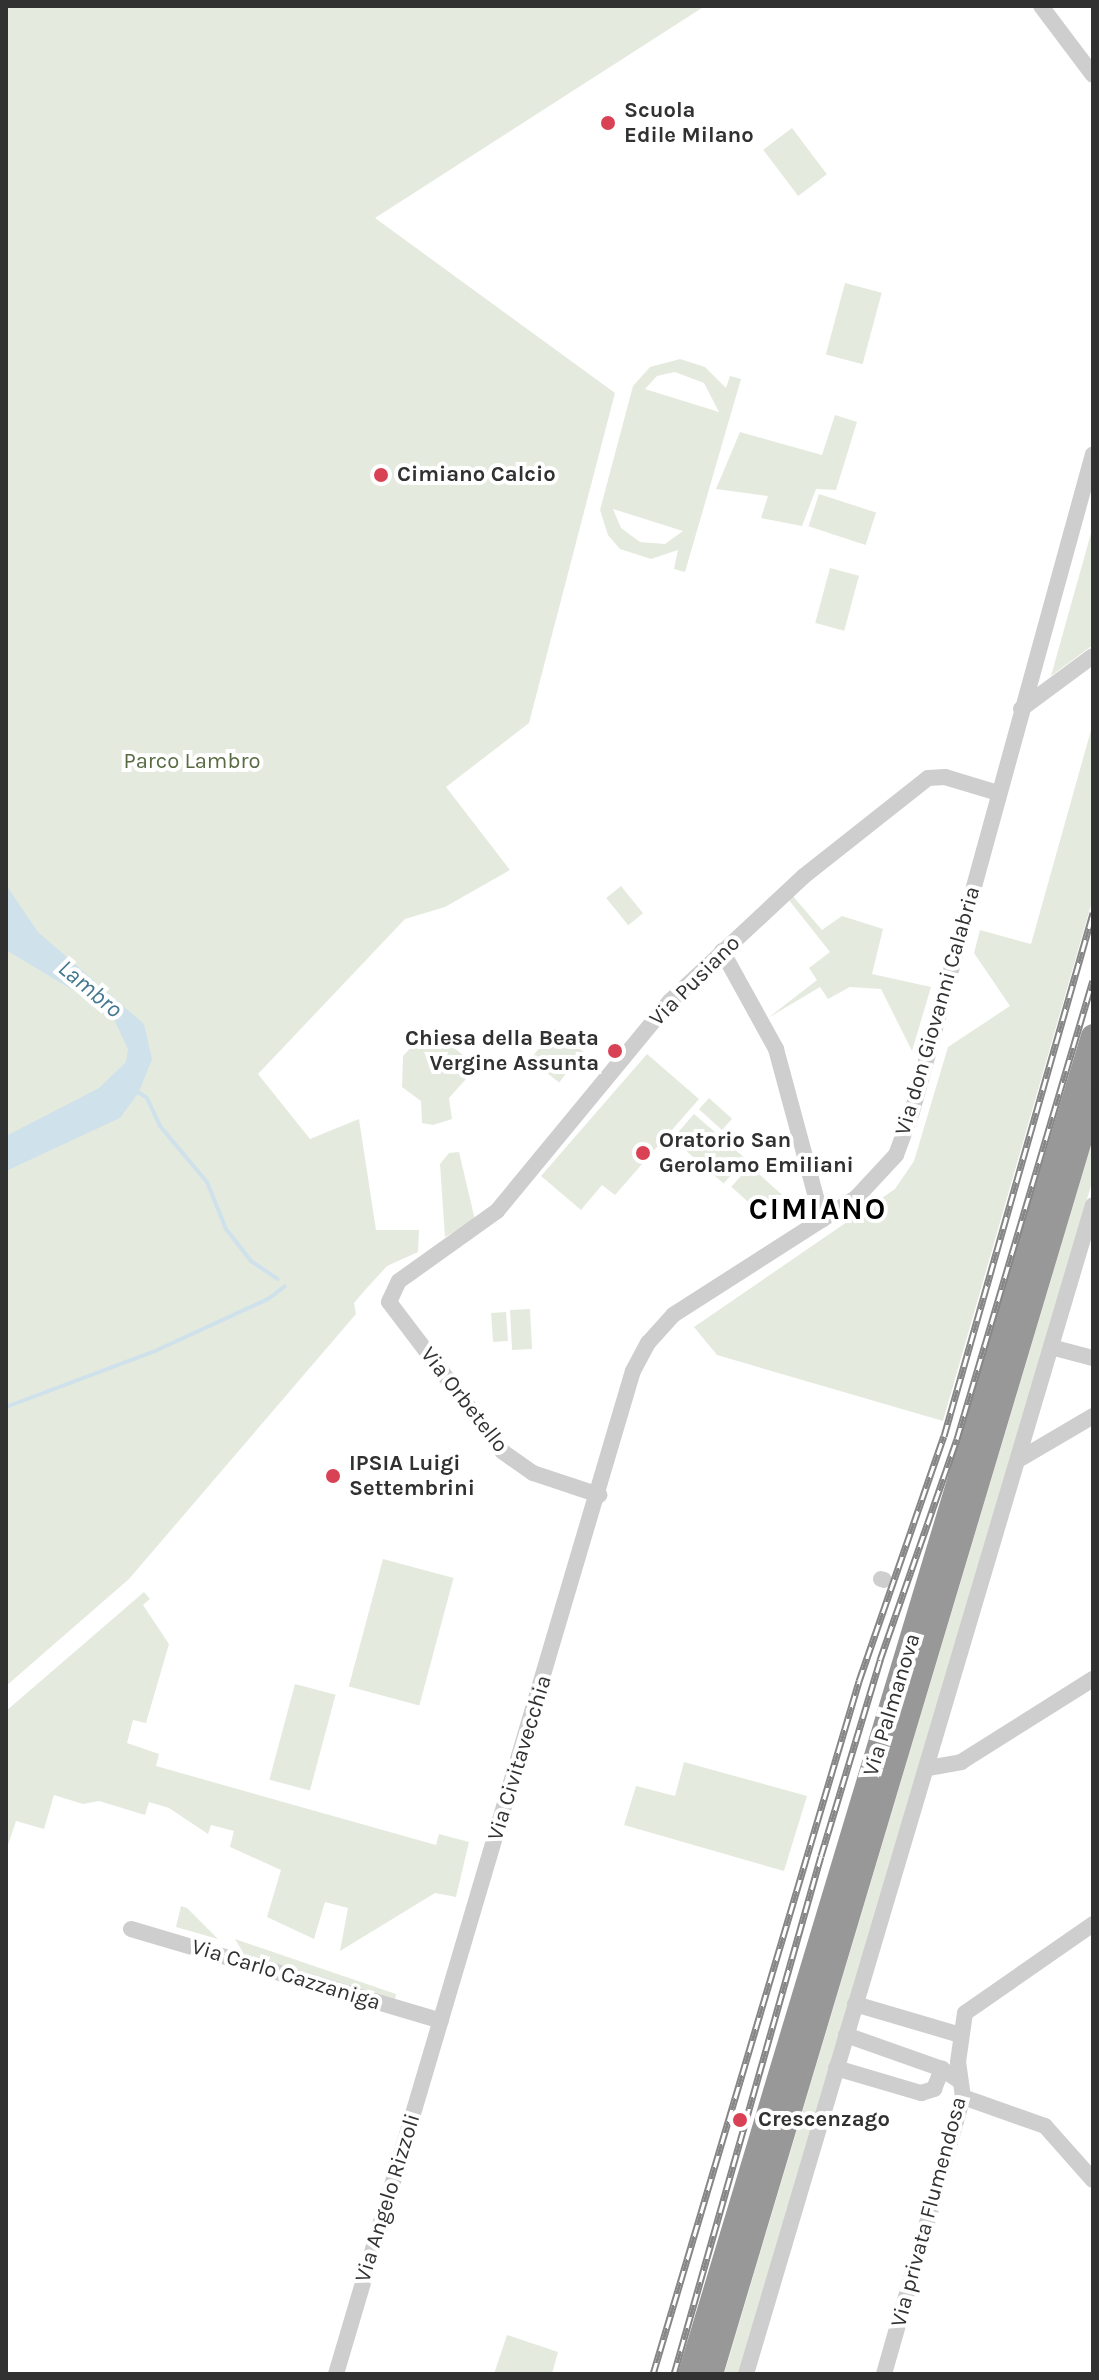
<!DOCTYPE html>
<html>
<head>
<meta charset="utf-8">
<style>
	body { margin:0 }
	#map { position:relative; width:1099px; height:2380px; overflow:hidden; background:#fff; font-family:Karla,sans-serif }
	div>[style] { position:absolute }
	.green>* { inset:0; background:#e5eade; transform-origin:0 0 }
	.water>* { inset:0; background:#cfe1eb }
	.stream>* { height:4px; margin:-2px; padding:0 2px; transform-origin:2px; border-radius:2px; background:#cfe1eb }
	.minor>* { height:16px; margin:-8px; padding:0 8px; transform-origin:8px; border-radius:8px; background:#cecece }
	.highway>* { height:24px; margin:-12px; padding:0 12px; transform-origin:12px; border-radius:12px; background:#989898 }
	.rail>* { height:7px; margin-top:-3.5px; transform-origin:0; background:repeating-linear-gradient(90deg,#fff 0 12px,#868686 0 24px); box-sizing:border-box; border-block:2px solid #868686 }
	.dots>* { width:22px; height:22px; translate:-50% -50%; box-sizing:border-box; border:4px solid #fff; border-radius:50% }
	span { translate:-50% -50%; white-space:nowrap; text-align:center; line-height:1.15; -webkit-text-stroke:8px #fff; paint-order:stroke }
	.poi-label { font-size:22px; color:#313131; font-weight:700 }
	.left { translate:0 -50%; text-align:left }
	.right { translate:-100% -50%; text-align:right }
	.park-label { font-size:22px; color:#576a41 }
	.street-label { font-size:22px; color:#313131 }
	.water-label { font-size:24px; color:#44768f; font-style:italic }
	.district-label { font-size:30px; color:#000; font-weight:700; letter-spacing:2px }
	.frame { position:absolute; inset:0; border:8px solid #313131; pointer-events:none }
</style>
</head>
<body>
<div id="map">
	<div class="green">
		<div style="clip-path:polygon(6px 6px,705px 6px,375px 218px,615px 393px,529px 723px,446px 787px,510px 870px,445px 907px,405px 919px,258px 1074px,310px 1139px,359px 1119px,376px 1230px,419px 1230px,418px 1252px,387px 1266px,366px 1289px,354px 1303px,356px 1314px,129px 1579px,6px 1686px)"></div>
		<div style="left:792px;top:128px;width:58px;height:36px;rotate:53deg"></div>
		<div style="left:845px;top:283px;width:38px;height:74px;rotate:15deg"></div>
		<div style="clip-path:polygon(evenodd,680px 359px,705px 367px,726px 388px,730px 376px,741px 379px,685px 572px,674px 569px,678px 550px,651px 559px,620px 549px,608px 535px,600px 510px,633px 386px,650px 367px,680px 359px,675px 372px,704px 383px,719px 412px,645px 389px,657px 376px,675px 372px,680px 359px,613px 509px,683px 531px,665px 544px,640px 542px,621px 528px,613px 509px)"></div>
		<div style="clip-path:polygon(835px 415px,857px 422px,836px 490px,816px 489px,802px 526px,761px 518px,768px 496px,716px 489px,740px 432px,822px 455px)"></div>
		<div style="left:819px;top:494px;width:60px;height:34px;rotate:18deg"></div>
		<div style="clip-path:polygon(1093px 526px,1093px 645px,1051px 676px)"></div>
		<div style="left:830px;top:568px;width:30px;height:57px;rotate:15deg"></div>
		<div style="clip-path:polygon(1093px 723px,1093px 898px,943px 1421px,717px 1355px,694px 1327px,895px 1189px,914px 1161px,948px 1047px,1010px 1006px,974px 953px,980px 930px,1031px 944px)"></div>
		<div style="left:621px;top:886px;width:35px;height:19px;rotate:51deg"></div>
		<div style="clip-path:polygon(792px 895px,822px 930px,842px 916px,883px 929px,872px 974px,931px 987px,912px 1051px,881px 989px,850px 987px,828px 999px,820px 987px,768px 1018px,817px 980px,809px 968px,830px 952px,788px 899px)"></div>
		<div style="left:554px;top:1029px;width:37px;height:39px;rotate:38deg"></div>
		<div style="clip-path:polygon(419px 1039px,445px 1040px,464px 1056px,466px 1079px,449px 1098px,452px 1119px,433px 1125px,422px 1123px,421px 1101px,402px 1087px,403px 1056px)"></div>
		<div style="clip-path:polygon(647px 1054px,699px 1099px,615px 1195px,602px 1185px,581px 1210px,541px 1176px)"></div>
		<div style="left:709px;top:1098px;width:31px;height:15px;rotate:42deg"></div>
		<div style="left:694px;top:1114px;width:68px;height:33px;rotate:41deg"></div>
		<div style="clip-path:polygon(1093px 1139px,1093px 1179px,738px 2374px,724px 2374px)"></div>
		<div style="clip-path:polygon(459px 1152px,475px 1220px,445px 1237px,440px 1164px,449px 1153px)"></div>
		<div style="left:750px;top:1166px;width:50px;height:28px;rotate:42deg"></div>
		<div style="left:530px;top:1309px;width:40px;height:20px;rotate:87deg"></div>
		<div style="left:506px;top:1312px;width:29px;height:15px;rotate:86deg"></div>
		<div style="left:383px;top:1559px;width:73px;height:132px;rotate:15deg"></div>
		<div style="clip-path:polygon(144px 1592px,150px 1599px,143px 1605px,169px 1644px,146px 1723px,133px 1720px,127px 1743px,159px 1754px,156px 1766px,436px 1845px,439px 1834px,469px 1842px,456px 1897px,435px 1893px,340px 1951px,348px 1908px,325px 1902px,314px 1939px,267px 1917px,281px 1870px,230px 1847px,234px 1831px,211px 1825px,208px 1834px,169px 1808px,149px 1802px,145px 1815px,99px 1801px,83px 1804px,54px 1795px,44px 1829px,16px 1821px,6px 1851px,6px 1711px)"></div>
		<div style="left:295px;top:1684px;width:42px;height:99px;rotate:15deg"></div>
		<div style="clip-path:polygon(684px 1762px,807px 1796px,784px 1871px,624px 1825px,636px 1786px,675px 1796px)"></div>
		<div style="clip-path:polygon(181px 1906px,187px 1908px,218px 1939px,176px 1927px)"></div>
		<div style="clip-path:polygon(235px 1939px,396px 1994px,395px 2000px,245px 1956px)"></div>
		<div style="clip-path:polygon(507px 2335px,558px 2352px,552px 2374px,494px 2374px)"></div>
	</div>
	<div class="water">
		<div style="clip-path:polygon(6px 885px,38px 932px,144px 1024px,152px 1059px,139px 1092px,120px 1118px,6px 1171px,6px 1136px,99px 1088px,126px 1062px,128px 1049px,111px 1013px,6px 950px)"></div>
	</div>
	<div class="stream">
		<div style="left:135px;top:1090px;width:14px;rotate:34deg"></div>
		<div style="left:147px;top:1098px;width:31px;rotate:65deg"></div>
		<div style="left:160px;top:1126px;width:73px;rotate:50deg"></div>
		<div style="left:207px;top:1182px;width:51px;rotate:68deg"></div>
		<div style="left:226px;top:1229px;width:41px;rotate:52deg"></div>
		<div style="left:251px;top:1261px;width:32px;rotate:34deg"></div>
		<div style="left:6px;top:1407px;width:159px;rotate:-20.6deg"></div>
		<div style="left:155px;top:1351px;width:124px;rotate:-24.7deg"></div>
		<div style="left:268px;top:1299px;width:21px;rotate:-37deg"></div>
	</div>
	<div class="minor">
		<div style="left:1041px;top:6px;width:86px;rotate:53deg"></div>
		<div style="left:1021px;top:709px;width:89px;rotate:-36.4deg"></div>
		<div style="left:722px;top:951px;width:112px;rotate:61.1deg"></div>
		<div style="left:776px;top:1049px;width:177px;rotate:74.9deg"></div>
		<div style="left:389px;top:1302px;width:23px;rotate:-65deg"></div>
		<div style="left:399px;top:1281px;width:120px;rotate:-35.5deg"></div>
		<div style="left:497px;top:1211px;width:272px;rotate:-50.5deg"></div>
		<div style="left:670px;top:1001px;width:183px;rotate:-43deg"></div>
		<div style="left:804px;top:876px;width:158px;rotate:-38.3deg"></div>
		<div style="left:928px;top:778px;width:17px;rotate:-3deg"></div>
		<div style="left:945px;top:777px;width:55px;rotate:16.8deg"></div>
		<div style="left:389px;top:1302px;width:188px;rotate:52.8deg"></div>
		<div style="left:503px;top:1452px;width:37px;rotate:35deg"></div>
		<div style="left:533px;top:1473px;width:70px;rotate:18.4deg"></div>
		<div style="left:1051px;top:1347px;width:43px;rotate:14.7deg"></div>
		<div style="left:1018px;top:1460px;width:87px;rotate:-30.4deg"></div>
		<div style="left:881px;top:1579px;width:3px;rotate:18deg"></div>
		<div style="left:928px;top:1768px;width:34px;rotate:-10deg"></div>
		<div style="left:961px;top:1762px;width:156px;rotate:-32.2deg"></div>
		<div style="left:131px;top:1929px;width:323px;rotate:16.5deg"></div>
		<div style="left:855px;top:2004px;width:109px;rotate:16.4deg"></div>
		<div style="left:846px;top:2035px;width:102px;rotate:19.5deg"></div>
		<div style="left:942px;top:2069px;width:22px;rotate:34deg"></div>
		<div style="left:836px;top:2068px;width:89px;rotate:16.4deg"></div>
		<div style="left:921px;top:2093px;width:14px;rotate:-17deg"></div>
		<div style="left:934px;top:2089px;width:22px;rotate:-68deg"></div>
		<div style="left:963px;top:2097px;width:87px;rotate:19.5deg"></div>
		<div style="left:1045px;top:2126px;width:72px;rotate:48.4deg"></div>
		<div style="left:336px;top:2374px;width:1046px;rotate:-73.51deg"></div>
		<div style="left:633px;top:1371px;width:32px;rotate:-62deg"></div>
		<div style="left:648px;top:1343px;width:38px;rotate:-48deg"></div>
		<div style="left:673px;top:1315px;width:217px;rotate:-32.6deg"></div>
		<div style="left:856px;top:1198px;width:59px;rotate:-47.1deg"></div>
		<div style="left:896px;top:1155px;width:46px;rotate:-69.6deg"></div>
		<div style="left:912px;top:1112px;width:682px;rotate:-74.62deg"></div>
		<div style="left:746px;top:2374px;width:1219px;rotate:-73.47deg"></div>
		<div style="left:884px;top:2374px;width:288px;rotate:-74.1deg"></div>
		<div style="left:963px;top:2097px;width:35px;rotate:-98deg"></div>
		<div style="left:958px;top:2062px;width:49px;rotate:-81.9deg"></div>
		<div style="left:965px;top:2013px;width:156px;rotate:-34.8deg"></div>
	</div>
	<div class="highway">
		<div style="left:690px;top:2374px;width:1397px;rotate:-73.24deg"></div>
		<div style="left:711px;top:2374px;width:1333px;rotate:-73.35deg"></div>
	</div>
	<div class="rail">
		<div style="left:653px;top:2374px;width:723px;rotate:-73.44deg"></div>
		<div style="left:859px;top:1681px;width:259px;rotate:-70.9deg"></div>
		<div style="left:944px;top:1436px;width:544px;rotate:-74.1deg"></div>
		<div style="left:674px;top:2374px;width:538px;rotate:-74.16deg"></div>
		<div style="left:821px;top:1856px;width:205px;rotate:-73.2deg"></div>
		<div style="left:880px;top:1660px;width:234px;rotate:-70.8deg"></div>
		<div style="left:957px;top:1439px;width:478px;rotate:-73.5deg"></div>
	</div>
	<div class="dots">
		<div style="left:608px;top:123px;background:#d94255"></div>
		<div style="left:381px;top:475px;background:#d94255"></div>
		<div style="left:615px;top:1051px;background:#d94255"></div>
		<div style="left:643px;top:1153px;background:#d94255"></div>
		<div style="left:333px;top:1476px;background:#d94255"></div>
		<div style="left:740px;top:2120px;background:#d94255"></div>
	</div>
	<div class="poi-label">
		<span class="left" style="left:624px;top:123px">Scuola<br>Edile Milano</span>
		<span class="left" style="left:397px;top:475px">Cimiano Calcio</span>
		<span class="right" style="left:599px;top:1051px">Chiesa della Beata<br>Vergine Assunta</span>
		<span class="left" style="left:659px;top:1153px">Oratorio San<br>Gerolamo Emiliani</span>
		<span class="left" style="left:349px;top:1476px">IPSIA Luigi<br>Settembrini</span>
		<span class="left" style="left:758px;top:2120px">Crescenzago</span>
	</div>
	<div class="park-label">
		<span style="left:192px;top:762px">Parco Lambro</span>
	</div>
	<div class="street-label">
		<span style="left:695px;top:981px;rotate:-45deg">Via Pusiano</span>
		<span style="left:938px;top:1011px;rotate:-74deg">Via don Giovanni Calabria</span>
		<span style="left:464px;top:1400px;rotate:52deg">Via Orbetello</span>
		<span style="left:892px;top:1705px;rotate:-73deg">Via Palmanova</span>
		<span style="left:520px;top:1758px;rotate:-73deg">Via Civitavecchia</span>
		<span style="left:286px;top:1975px;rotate:17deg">Via Carlo Cazzaniga</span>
		<span style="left:388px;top:2198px;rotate:-73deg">Via Angelo Rizzoli</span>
		<span style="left:929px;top:2212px;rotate:-75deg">Via privata Flumendosa</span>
	</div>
	<div class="water-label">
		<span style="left:90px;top:989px;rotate:40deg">Lambro</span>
	</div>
	<div class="district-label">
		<span style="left:818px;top:1209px">CIMIANO</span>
	</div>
	<div class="frame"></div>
</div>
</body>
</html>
